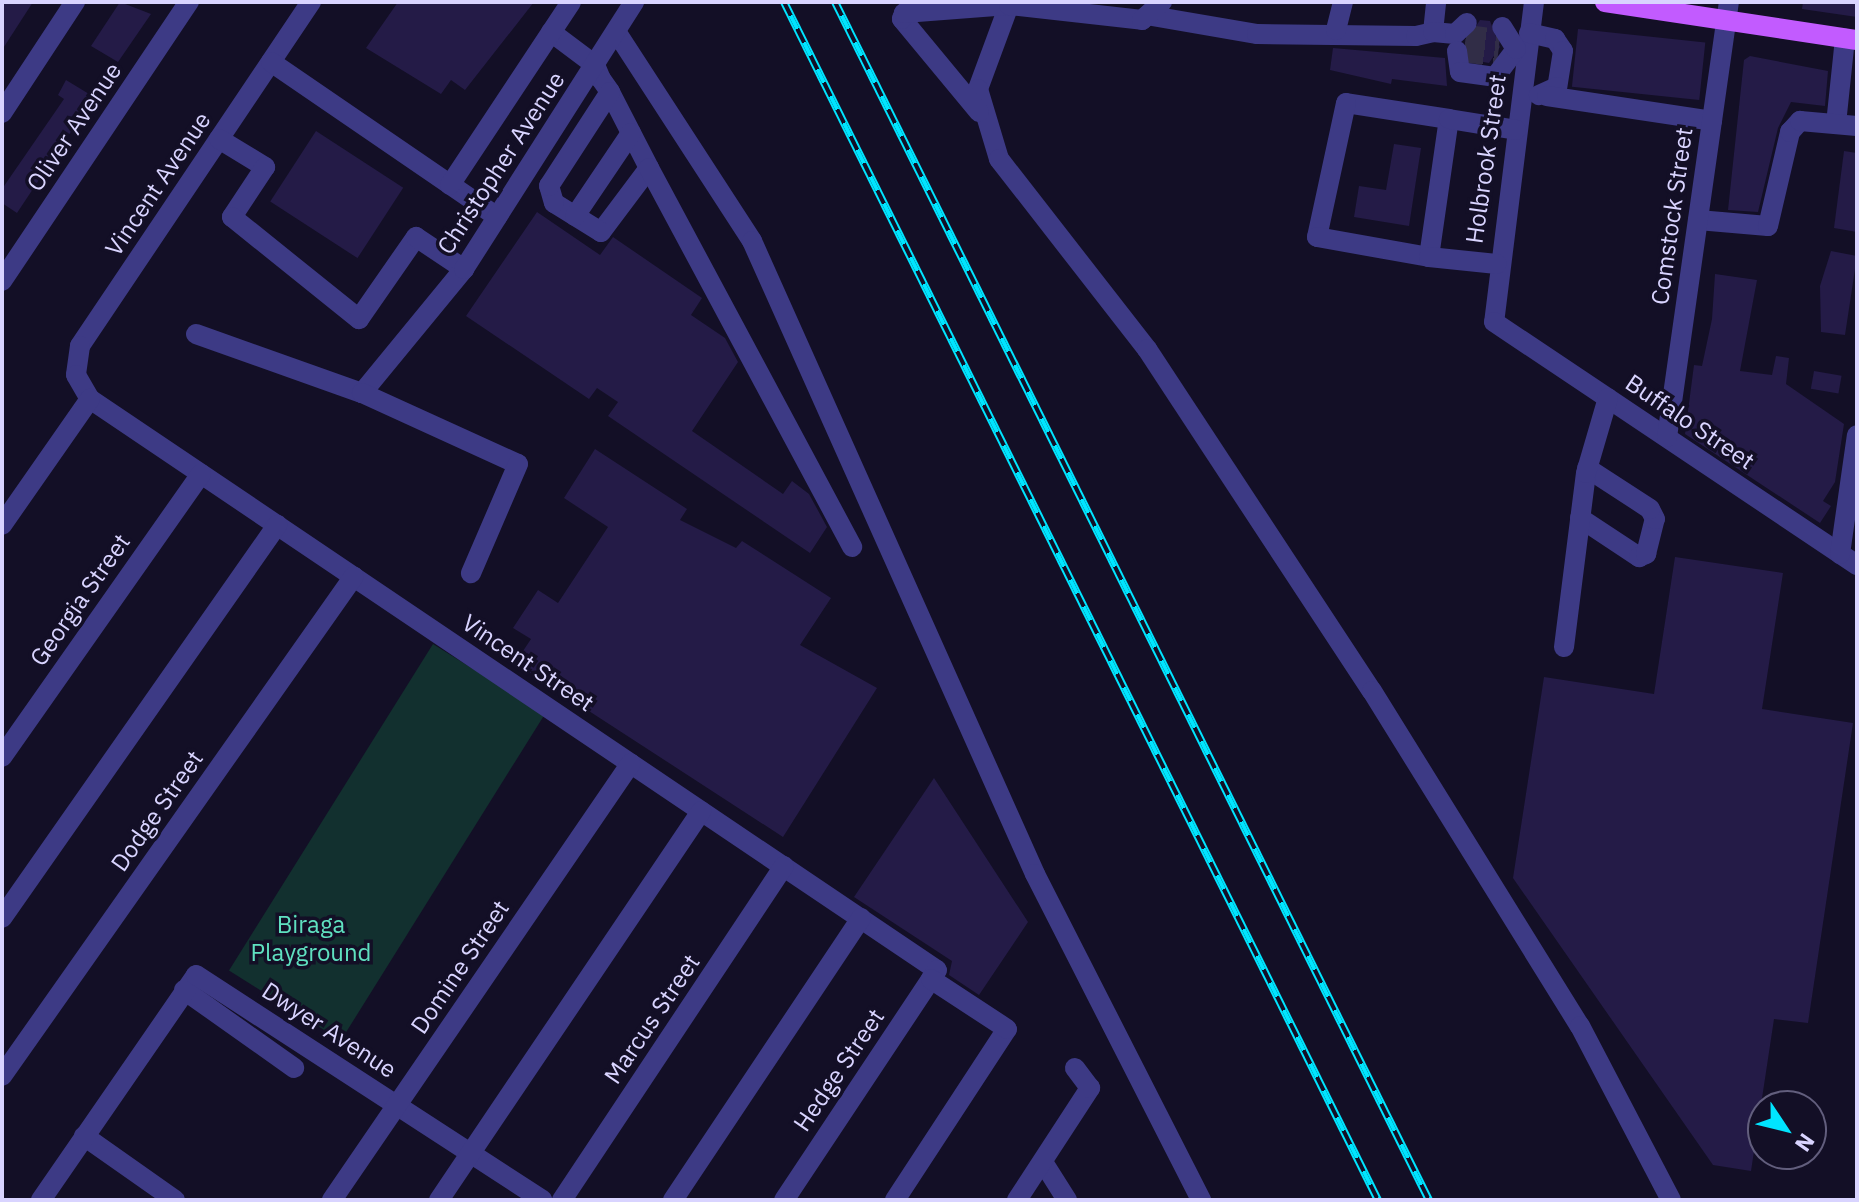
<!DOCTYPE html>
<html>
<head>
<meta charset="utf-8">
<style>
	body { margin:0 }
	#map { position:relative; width:1859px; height:1202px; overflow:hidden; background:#130f26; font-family:"IBM Plex Sans",sans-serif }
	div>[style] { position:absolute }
	.green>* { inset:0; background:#12302f; transform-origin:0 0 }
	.building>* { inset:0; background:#241b47; transform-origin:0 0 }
	.minor-tunnel>* { height:20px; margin-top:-10px; transform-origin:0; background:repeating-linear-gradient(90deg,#312d47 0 20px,transparent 0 30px) }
	.minor>* { height:20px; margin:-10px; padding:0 10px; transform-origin:10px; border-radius:10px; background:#3d3a85 }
	.major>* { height:20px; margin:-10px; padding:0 10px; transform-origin:10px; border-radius:10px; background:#c25bff }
	.rail>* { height:8px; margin-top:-4px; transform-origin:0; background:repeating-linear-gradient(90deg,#130f26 0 15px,#00e5ff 0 30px); box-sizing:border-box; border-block:2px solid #00e5ff }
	span { translate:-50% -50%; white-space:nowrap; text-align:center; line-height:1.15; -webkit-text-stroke:7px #130f26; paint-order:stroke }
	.street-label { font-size:24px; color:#d9d4ff }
	.park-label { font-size:24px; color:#5fe0c0 }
	.frame { position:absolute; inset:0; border:4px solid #d9d4ff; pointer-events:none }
	.north { position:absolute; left:1747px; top:1090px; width:80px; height:80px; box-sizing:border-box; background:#130f26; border:2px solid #625e7d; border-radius:50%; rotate:125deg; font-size:22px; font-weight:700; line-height:32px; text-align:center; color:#d9d4ff }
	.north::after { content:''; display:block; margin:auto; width:28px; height:36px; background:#00e5ff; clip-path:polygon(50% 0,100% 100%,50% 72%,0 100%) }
</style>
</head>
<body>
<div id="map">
	<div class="green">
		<div style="left:433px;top:644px;width:132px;height:385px;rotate:32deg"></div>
	</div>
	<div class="building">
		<div style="clip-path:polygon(2px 2px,33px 2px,2px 50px)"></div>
		<div style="clip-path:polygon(120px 2px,151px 14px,118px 62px,91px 46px)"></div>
		<div style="clip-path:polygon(398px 2px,534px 2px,465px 90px,451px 80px,441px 94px,366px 48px)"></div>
		<div style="clip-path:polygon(1803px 2px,1857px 2px,1857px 17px,1802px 9px)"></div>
		<div style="clip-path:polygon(1480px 20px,1490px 21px,1500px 47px,1489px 63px,1472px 60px,1466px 42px)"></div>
		<div style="left:1578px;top:29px;width:128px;height:58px;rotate:6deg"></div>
		<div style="clip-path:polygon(1333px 48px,1445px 58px,1447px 86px,1392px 79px,1391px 84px,1330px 70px)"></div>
		<div style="clip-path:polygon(1750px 56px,1828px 71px,1825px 106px,1791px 102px,1778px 128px,1758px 212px,1728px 210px,1744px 60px)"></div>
		<div style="clip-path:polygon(66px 80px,94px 97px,17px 213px,2px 203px,2px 189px,64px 99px,58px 95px)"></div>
		<div style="left:316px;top:131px;width:104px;height:84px;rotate:33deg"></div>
		<div style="clip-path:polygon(1394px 144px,1421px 148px,1409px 226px,1354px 217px,1359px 186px,1386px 190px)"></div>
		<div style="clip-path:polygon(1844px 151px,1857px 153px,1857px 232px,1834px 228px)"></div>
		<div style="clip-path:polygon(537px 212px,600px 255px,613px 237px,702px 298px,691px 315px,725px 338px,738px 362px,692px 431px,783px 494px,792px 481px,809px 494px,827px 527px,810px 553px,608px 416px,618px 402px,597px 388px,589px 399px,466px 316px)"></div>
		<div style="clip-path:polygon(1831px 251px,1857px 256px,1845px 335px,1821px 332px,1820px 286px)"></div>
		<div style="clip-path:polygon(1715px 274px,1757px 280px,1740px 371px,1772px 375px,1776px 356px,1789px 358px,1786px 384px,1844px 424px,1835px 482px,1823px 501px,1831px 506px,1820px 523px,1685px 434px,1694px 365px,1702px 366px,1712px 319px)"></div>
		<div style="left:1814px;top:371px;width:28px;height:18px;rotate:10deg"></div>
		<div style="clip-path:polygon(595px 449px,687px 509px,680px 520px,736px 548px,742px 541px,831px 598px,800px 645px,877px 688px,783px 837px,515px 663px,531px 639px,513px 628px,538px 590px,558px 603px,608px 527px,564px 498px)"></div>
		<div style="clip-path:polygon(1675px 557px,1783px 573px,1762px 709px,1853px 723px,1808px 1023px,1774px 1019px,1751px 1171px,1713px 1165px,1513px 878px,1544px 677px,1654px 694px)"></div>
		<div style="clip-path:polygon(934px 778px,1028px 922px,979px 995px,949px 975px,952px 961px,854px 897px)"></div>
	</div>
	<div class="minor-tunnel">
		<div style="left:1466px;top:35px;width:34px;rotate:7deg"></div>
		<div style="left:1464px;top:52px;width:34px;rotate:8deg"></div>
	</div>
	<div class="minor">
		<div style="left:311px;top:2px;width:414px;rotate:123.9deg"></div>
		<div style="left:80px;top:346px;width:29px;rotate:98deg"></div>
		<div style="left:76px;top:375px;width:28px;rotate:60deg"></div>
		<div style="left:90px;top:399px;width:1021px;rotate:33.99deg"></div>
		<div style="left:937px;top:970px;width:276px;rotate:123.6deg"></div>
		<div style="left:1534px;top:2px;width:322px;rotate:97.1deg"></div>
		<div style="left:1494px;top:322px;width:437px;rotate:33.8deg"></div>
		<div style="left:1009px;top:5px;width:90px;rotate:110.3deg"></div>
		<div style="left:978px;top:89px;width:73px;rotate:73.3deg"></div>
		<div style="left:999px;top:159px;width:241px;rotate:52.1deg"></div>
		<div style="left:1147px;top:349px;width:409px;rotate:56.7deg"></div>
		<div style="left:1372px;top:691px;width:394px;rotate:58.2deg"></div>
		<div style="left:1580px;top:1026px;width:196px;rotate:62.4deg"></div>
		<div style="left:1152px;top:16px;width:107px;rotate:9.7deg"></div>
		<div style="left:1257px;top:34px;width:159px;rotate:0.7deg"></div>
		<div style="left:1416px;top:36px;width:17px;rotate:-13deg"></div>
		<div style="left:1433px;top:32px;width:30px;rotate:-84deg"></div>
		<div style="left:1336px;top:30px;width:29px;rotate:-76deg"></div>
		<div style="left:551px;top:32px;width:55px;rotate:36.9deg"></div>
		<div style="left:595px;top:65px;width:15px;rotate:67deg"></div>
		<div style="left:601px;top:79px;width:16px;rotate:55deg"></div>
		<div style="left:610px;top:92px;width:85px;rotate:62.8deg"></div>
		<div style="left:649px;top:168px;width:80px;rotate:126.9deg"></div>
		<div style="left:601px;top:232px;width:55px;rotate:-148.3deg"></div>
		<div style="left:554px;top:203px;width:18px;rotate:-106deg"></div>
		<div style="left:549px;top:186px;width:112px;rotate:-57deg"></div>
		<div style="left:1433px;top:32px;width:22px;rotate:5deg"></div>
		<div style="left:1455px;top:34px;width:16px;rotate:-43deg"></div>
		<div style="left:617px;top:33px;width:248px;rotate:57deg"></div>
		<div style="left:752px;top:241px;width:693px;rotate:65.91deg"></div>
		<div style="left:1035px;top:874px;width:366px;rotate:63deg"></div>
		<div style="left:1529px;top:33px;width:27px;rotate:13deg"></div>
		<div style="left:1555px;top:39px;width:14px;rotate:56deg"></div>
		<div style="left:1563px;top:51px;width:36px;rotate:99deg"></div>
		<div style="left:1557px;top:87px;width:20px;rotate:156deg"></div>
		<div style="left:1457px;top:51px;width:21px;rotate:82deg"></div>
		<div style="left:1460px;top:72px;width:35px;rotate:8deg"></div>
		<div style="left:1495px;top:77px;width:35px;rotate:-53deg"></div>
		<div style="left:1516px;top:49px;width:26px;rotate:-122deg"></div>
		<div style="left:271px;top:62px;width:274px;rotate:34.4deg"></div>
		<div style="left:1547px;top:96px;width:167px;rotate:8.6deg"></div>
		<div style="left:979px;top:112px;width:121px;rotate:-129.6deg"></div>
		<div style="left:902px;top:19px;width:6px;rotate:-72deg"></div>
		<div style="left:904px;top:13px;width:105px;rotate:-4.4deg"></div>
		<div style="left:1009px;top:5px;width:134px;rotate:6.4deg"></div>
		<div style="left:1142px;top:20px;width:27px;rotate:-42deg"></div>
		<div style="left:2px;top:113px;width:133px;rotate:-56.7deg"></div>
		<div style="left:1449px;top:119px;width:104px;rotate:-171.2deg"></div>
		<div style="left:1346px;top:103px;width:137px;rotate:102.2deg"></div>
		<div style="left:1317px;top:237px;width:114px;rotate:10.1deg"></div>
		<div style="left:1429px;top:257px;width:139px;rotate:-81.8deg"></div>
		<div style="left:1449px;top:119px;width:68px;rotate:9.3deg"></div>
		<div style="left:1836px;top:124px;width:86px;rotate:-84deg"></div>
		<div style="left:219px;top:139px;width:54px;rotate:31.3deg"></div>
		<div style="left:265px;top:167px;width:60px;rotate:123.4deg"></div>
		<div style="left:232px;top:217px;width:163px;rotate:38.8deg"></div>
		<div style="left:359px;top:319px;width:100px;rotate:-55.2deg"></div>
		<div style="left:416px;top:237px;width:58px;rotate:33.7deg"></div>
		<div style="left:649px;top:168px;width:430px;rotate:61.8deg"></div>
		<div style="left:450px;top:185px;width:219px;rotate:-56.5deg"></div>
		<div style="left:575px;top:216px;width:100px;rotate:-56deg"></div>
		<div style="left:1698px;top:220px;width:70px;rotate:4.9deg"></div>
		<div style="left:1768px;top:226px;width:97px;rotate:-76.8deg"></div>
		<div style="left:1790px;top:132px;width:15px;rotate:-48deg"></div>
		<div style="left:1800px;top:121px;width:57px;rotate:5deg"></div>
		<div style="left:1429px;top:257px;width:68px;rotate:5.9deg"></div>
		<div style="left:2px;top:281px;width:336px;rotate:-56.2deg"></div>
		<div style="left:196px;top:334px;width:176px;rotate:19.6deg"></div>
		<div style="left:362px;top:393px;width:161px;rotate:-50.6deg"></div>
		<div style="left:464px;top:269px;width:317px;rotate:-57.5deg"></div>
		<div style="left:362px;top:393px;width:171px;rotate:24.5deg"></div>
		<div style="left:518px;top:464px;width:119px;rotate:113.3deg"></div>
		<div style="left:1667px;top:437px;width:439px;rotate:-81.9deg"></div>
		<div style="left:1580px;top:518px;width:71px;rotate:33.5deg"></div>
		<div style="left:1639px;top:557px;width:8px;rotate:-23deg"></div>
		<div style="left:1646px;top:554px;width:36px;rotate:-76deg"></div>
		<div style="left:1655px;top:519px;width:11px;rotate:-117deg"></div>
		<div style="left:1650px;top:509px;width:75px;rotate:-146.9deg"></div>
		<div style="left:2px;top:525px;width:154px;rotate:-55.1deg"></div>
		<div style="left:1840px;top:554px;width:120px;rotate:-81.9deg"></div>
		<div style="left:1564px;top:647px;width:175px;rotate:-82.8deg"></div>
		<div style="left:1586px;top:473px;width:78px;rotate:-73.7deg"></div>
		<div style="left:2px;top:757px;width:346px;rotate:-54.9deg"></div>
		<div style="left:2px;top:918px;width:480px;rotate:-55deg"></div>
		<div style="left:184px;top:990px;width:135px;rotate:35.3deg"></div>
		<div style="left:2px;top:1076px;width:611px;rotate:-54.85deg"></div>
		<div style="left:84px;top:1136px;width:111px;rotate:35.1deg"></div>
		<div style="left:1043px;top:1162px;width:45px;rotate:57.7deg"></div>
		<div style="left:41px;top:1200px;width:273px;rotate:-55.4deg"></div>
		<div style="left:196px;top:975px;width:413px;rotate:33deg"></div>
		<div style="left:332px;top:1200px;width:529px;rotate:-55.62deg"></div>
		<div style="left:439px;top:1200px;width:469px;rotate:-56deg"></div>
		<div style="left:562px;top:1200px;width:401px;rotate:-56.4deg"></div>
		<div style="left:673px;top:1200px;width:339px;rotate:-56.3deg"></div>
		<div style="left:895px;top:1200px;width:204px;rotate:-56.8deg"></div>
		<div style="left:1007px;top:1029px;width:91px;rotate:-146.7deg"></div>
		<div style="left:1017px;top:1200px;width:134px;rotate:-56.9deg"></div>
		<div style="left:1090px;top:1088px;width:25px;rotate:-127deg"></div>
	</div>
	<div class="major">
		<div style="left:1605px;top:2px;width:255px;rotate:8.6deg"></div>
	</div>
	<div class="rail">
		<div style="left:784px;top:2px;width:1337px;rotate:63.63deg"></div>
		<div style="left:835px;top:2px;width:1337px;rotate:63.63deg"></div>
	</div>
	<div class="street-label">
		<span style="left:74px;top:127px;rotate:-56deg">Oliver Avenue</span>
		<span style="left:1486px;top:159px;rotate:-82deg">Holbrook Street</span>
		<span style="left:501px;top:163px;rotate:-57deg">Christopher Avenue</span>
		<span style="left:158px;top:184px;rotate:-56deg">Vincent Avenue</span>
		<span style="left:1672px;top:216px;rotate:-82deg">Comstock Street</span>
		<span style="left:1690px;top:422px;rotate:34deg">Buffalo Street</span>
		<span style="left:80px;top:600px;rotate:-55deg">Georgia Street</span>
		<span style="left:528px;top:663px;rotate:34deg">Vincent Street</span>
		<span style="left:157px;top:811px;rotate:-55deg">Dodge Street</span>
		<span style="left:460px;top:967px;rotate:-56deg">Domine Street</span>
		<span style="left:652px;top:1019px;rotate:-56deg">Marcus Street</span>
		<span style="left:329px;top:1030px;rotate:33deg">Dwyer Avenue</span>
		<span style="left:839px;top:1070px;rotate:-56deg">Hedge Street</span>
	</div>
	<div class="park-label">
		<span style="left:311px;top:939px">Biraga<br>Playground</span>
	</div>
	<div class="frame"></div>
	<div class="north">N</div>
</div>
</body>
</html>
